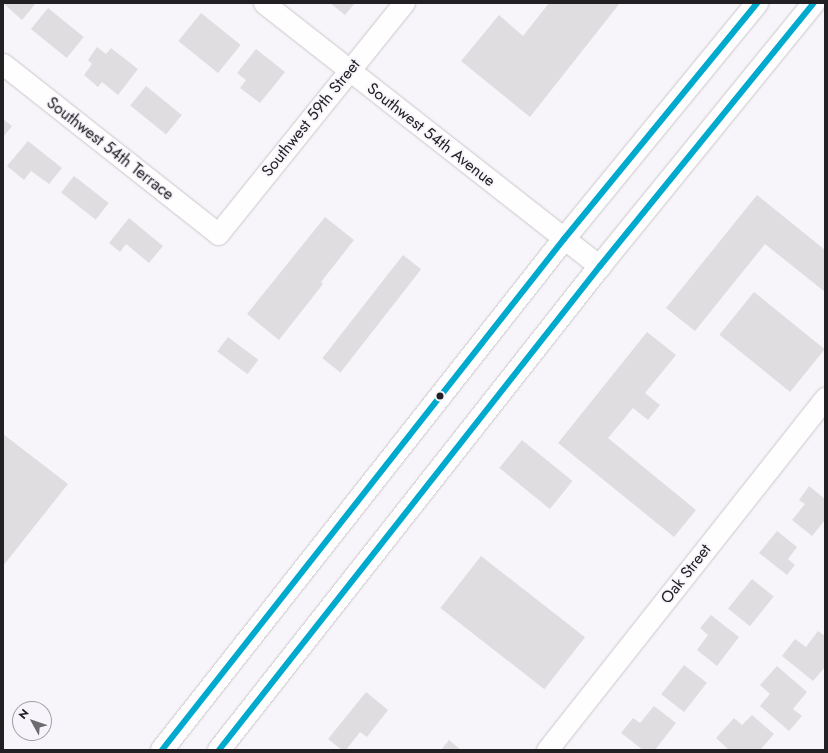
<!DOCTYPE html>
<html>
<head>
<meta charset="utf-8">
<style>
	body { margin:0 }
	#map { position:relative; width:828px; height:753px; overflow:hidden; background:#f8f5fa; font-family:Jost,sans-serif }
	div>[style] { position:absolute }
	.building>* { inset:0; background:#dfdde0; transform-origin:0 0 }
	.roads { filter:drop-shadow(0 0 1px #cac7cb) drop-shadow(0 0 1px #cac7cb) }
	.street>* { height:21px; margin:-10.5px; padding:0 10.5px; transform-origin:10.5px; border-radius:10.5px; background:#fefefe }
	.primary>* { height:22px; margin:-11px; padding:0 11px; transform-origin:11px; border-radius:11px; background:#fefefe }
	.bus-1>* { height:6px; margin:-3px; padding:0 3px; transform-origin:3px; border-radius:3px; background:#00a9ce }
	.dots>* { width:11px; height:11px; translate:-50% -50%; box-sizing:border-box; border:2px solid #f8f4fb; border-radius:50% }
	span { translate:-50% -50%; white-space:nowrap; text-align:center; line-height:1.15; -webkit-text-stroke:3.5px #f8f4fb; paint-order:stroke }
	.street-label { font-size:16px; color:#222023 }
	.frame { position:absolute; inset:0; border:4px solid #222023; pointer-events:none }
	.north { position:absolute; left:12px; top:701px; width:40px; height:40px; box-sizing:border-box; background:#f8f4fb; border:1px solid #a29fa5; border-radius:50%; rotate:310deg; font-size:11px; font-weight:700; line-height:16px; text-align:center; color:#222023 }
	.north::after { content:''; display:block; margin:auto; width:14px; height:18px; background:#6d6b6e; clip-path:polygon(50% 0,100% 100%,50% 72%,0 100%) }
</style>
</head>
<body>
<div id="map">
	<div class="building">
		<div style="clip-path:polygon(3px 3px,36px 3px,22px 20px)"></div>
		<div style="clip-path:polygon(330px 3px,355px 3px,345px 15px)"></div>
		<div style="clip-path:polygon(549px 3px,620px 3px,530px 117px,461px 61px,499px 15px,523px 36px)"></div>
		<div style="left:48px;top:8px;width:46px;height:27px;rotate:39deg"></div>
		<div style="left:201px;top:13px;width:51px;height:36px;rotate:39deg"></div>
		<div style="clip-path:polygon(97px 47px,106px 54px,111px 48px,138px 69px,118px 95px,102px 82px,98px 87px,84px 75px,92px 64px,88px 60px)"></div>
		<div style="clip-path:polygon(256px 49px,285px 72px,260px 103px,240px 88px,246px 80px,237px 73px)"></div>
		<div style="left:146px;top:86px;width:46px;height:25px;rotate:39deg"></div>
		<div style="clip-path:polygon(3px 119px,12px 126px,3px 137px)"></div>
		<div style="clip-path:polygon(28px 141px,62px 168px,49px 184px,31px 171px,24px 180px,7px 166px)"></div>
		<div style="left:74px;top:176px;width:44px;height:21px;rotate:38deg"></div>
		<div style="clip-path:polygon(757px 195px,825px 250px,825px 292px,765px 244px,695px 331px,666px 308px)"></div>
		<div style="clip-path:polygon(325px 217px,354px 240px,321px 282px,323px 284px,279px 340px,247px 314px)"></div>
		<div style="clip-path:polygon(129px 218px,163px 246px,149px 263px,126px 244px,120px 252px,109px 243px)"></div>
		<div style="left:403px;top:255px;width:23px;height:131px;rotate:38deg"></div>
		<div style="left:754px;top:292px;width:91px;height:55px;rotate:39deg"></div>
		<div style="clip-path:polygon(647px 332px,676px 355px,645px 393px,660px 405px,648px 420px,633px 408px,608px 438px,696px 510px,674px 537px,558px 443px)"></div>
		<div style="left:228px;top:337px;width:38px;height:18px;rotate:37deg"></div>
		<div style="clip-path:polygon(3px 434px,68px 484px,3px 566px)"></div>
		<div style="left:522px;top:440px;width:65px;height:36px;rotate:39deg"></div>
		<div style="clip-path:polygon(809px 486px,825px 499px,825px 520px,812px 536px,792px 520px,805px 504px,799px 500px)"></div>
		<div style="clip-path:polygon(777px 531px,797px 547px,788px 559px,795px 565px,787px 575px,759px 553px)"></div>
		<div style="left:481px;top:556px;width:132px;height:66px;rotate:38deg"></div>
		<div style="left:752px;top:579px;width:28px;height:38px;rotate:39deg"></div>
		<div style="clip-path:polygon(711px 615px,739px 637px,717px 666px,697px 650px,708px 635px,700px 628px)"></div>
		<div style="clip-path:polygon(818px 631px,825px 636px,825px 667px,813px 681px,782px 656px,795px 639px,806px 647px)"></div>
		<div style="left:684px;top:665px;width:29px;height:37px;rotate:38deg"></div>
		<div style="clip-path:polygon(777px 666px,807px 692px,793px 709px,802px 716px,789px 731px,760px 706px,770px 694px,760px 685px)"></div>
		<div style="clip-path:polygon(366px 692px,388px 710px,367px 737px,360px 732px,346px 750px,342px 750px,328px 739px)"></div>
		<div style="clip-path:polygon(654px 706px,676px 723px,655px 750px,643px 750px,621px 733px,633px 718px,640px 723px)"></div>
		<div style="clip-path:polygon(752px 715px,774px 734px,760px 750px,729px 750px,716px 738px,734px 718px,742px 725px)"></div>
		<div style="clip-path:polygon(449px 740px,461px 750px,441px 750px)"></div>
	</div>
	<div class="roads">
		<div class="street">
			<div style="left:264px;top:3px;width:427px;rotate:38.1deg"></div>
			<div style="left:3px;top:64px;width:274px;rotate:38.3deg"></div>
			<div style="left:218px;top:234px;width:297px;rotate:-51.2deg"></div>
			<div style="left:547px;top:750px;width:449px;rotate:-51.7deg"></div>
		</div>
		<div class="primary">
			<div style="left:162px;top:750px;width:650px;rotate:-51.81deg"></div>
			<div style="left:564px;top:239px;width:305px;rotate:-50.7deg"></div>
			<div style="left:219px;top:750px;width:616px;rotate:-51.79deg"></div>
			<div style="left:600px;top:266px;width:339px;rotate:-50.9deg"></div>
		</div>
	</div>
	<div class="bus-1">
		<div style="left:162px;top:750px;width:650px;rotate:-51.81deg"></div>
		<div style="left:564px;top:239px;width:305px;rotate:-50.7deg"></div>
		<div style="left:219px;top:750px;width:616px;rotate:-51.79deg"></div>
		<div style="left:600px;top:266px;width:339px;rotate:-50.9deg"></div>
	</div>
	<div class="dots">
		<div style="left:440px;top:396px;background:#222023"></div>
	</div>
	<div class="street-label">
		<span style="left:311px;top:118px;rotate:-51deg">Southwest 59th Street</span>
		<span style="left:431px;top:135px;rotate:38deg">Southwest 54th Avenue</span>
		<span style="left:110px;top:149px;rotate:38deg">Southwest 54th Terrace</span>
		<span style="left:686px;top:574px;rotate:-52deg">Oak Street</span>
	</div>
	<div class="frame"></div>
	<div class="north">N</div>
</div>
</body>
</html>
